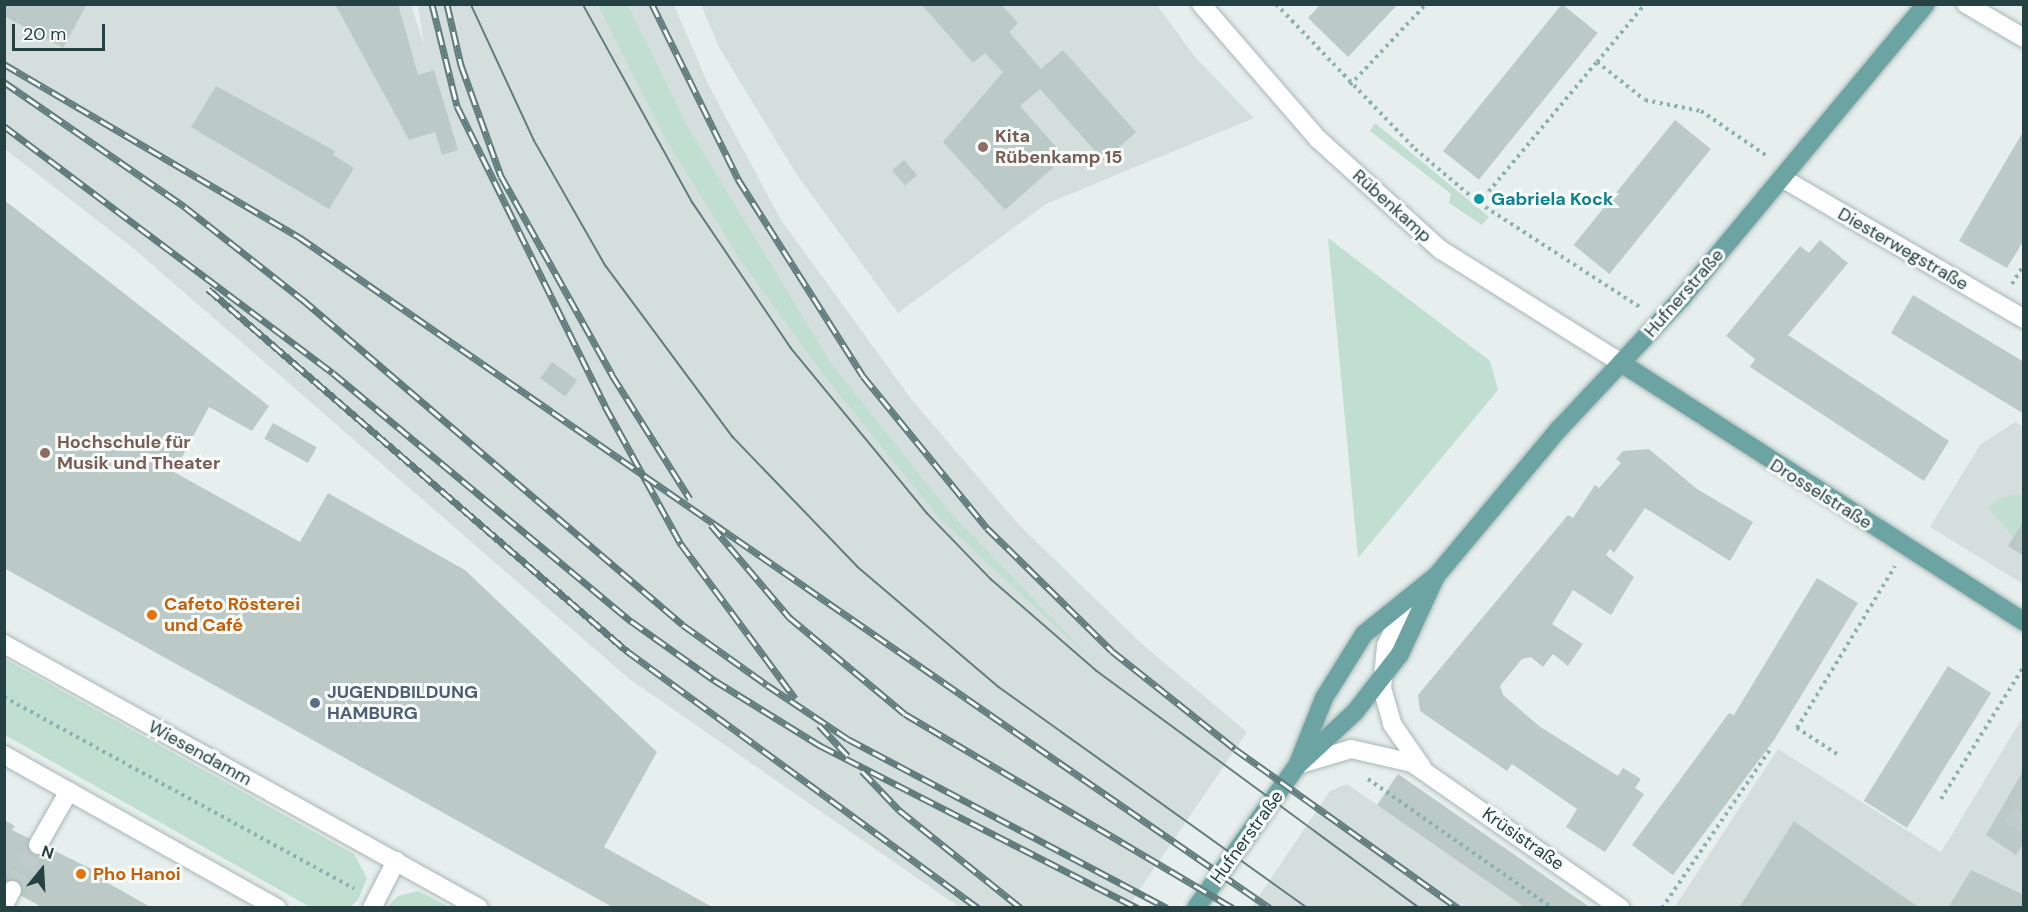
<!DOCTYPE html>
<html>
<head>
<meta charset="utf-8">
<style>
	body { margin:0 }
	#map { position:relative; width:2028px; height:912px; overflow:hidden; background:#e6efed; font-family:"DM Sans",sans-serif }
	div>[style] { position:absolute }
	.built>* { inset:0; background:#d4dfdd }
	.green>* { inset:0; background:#c0dfd0 }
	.building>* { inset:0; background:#bbcac7; transform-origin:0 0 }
	.minor-tunnel>* { height:18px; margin-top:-9px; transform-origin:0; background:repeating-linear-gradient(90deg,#bfcccb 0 18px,transparent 0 27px) }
	.path>* { height:4px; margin-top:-2px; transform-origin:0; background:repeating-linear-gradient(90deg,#87b2af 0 3px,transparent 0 7.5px) }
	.roads { filter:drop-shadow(0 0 2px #a8b7b6) drop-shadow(0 0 2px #a8b7b6) }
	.minor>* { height:18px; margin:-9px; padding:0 9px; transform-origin:9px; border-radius:9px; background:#fff }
	.major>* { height:18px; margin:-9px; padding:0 9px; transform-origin:9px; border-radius:9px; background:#6ca3a3 }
	.tram>* { height:1.5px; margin:-0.75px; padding:0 0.75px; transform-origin:0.75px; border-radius:0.75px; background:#607c7c }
	.rail>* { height:7px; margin-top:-3.5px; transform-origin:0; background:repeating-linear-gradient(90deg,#f7fbfa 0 14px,#607c7c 0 28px); box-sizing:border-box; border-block:2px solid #607c7c }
	.dots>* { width:16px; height:16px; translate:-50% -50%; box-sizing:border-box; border:3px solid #f7fbfa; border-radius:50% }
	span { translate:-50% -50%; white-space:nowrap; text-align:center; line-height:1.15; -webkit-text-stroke:6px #f7fbfa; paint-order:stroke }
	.education-label { font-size:18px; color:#785e54; font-weight:700 }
	.left { translate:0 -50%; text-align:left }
	.culture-label { font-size:18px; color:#0d838f; font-weight:700 }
	.street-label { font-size:18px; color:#254141 }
	.food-label { font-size:18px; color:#c56008; font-weight:700 }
	.service-label { font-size:18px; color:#4e5e75; font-weight:700 }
	.frame { position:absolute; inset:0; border:6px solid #254141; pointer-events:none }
	.north { position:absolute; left:12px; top:840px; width:60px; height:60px; -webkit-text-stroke:4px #f7fbfa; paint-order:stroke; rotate:18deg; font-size:16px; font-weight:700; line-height:24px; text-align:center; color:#254141 }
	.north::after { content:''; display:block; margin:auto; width:21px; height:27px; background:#254141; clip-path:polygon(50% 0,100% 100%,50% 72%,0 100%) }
	.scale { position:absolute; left:12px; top:24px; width:93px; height:27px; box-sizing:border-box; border:3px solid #254141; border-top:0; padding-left:8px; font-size:18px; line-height:21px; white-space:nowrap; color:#254141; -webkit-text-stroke:4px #f7fbfa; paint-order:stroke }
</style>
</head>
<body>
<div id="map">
	<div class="built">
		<div style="clip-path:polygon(4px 5px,411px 5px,424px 45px,418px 5px,674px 5px,709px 86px,781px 220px,912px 400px,1019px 525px,1143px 645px,1247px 732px,1128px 907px,959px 907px,628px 678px,133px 248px,5px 149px)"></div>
		<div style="clip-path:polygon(701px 5px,1157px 5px,1195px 57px,1254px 118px,1046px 204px,898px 313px,797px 175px,720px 49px)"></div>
		<div style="clip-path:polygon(2015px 422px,2023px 427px,2023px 584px,1930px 527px,1980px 445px)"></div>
		<div style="clip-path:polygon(2023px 717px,2023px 907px,1674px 908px,1778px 749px,1941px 852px)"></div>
		<div style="clip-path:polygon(1347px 784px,1526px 907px,1251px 908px,1330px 791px)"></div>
	</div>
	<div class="green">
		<div style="clip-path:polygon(598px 5px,628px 5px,686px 124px,830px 362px,947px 509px,1095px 663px,941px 520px,822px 373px,739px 258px,665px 138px)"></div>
		<div style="clip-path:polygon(1375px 123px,1489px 217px,1482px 225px,1449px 203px,1451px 194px,1370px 131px)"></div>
		<div style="clip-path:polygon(1328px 238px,1490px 361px,1498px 390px,1358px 558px)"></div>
		<div style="clip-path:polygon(2009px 495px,2023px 495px,2023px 520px,2014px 537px,1987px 507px)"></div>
		<div style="clip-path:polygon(5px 659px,354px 854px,367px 878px,359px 898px,351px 907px,310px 907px,5px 735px)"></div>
		<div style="clip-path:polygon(418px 891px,424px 894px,449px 907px,387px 907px,398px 896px)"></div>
	</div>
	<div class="building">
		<div style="clip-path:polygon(4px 4px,87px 4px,63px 48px,4px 16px)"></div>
		<div style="clip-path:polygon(335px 4px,398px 4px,418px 75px,434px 70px,458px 150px,442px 155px,435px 132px,409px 140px)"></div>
		<div style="clip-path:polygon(921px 4px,1001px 4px,1018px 23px,1009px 32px,1041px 69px,1063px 50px,1136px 132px,1104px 161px,1040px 89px,1020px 106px,1065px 157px,1005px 210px,943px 142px,1003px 72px,985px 53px,973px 63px)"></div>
		<div style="clip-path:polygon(1321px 4px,1398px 4px,1348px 57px,1308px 18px)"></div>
		<div style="left:1562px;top:4px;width:46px;height:189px;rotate:39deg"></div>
		<div style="clip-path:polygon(216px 86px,335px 151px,333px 155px,354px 168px,329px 209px,191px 127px)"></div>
		<div style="left:1675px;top:120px;width:46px;height:161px;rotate:39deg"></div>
		<div style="clip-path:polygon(2024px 130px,2024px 240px,2007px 268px,1959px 241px)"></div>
		<div style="left:904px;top:160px;width:20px;height:16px;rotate:49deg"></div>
		<div style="clip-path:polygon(4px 200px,269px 406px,252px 431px,209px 407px,174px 472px,300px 542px,328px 493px,465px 570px,657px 752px,604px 847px,714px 908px,614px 908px,4px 568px)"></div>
		<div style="clip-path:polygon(1820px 240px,1848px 263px,1788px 335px,1949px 441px,1924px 481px,1750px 367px,1755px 359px,1726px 336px,1800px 246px,1809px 253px)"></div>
		<div style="clip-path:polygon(1913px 295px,2024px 362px,2024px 414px,1891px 333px)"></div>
		<div style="left:552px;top:362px;width:31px;height:20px;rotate:36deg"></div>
		<div style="left:273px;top:423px;width:50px;height:18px;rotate:29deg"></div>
		<div style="clip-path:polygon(1649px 449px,1697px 489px,1753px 522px,1730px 561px,1645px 508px,1614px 553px,1610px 549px,1606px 555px,1634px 577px,1611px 615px,1573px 590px,1552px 624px,1583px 644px,1568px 666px,1553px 654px,1543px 667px,1531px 657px,1522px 659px,1500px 686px,1503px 695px,1539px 726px,1618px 776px,1623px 768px,1641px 779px,1635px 788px,1644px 794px,1605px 852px,1566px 827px,1577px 809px,1512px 764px,1507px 771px,1420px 711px,1418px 695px,1568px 515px,1573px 518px,1595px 485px,1599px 488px,1621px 463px,1616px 459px,1623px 451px)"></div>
		<div style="clip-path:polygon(2024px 520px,2024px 556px,2008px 546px)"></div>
		<div style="clip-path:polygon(1817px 578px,1858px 603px,1774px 740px,1673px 875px,1632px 845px,1729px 713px,1734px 715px)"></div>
		<div style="left:1948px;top:666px;width:51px;height:159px;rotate:32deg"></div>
		<div style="clip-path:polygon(2024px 769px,2024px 843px,2016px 855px,1986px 835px)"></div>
		<div style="clip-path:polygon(1398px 774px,1591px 908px,1526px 908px,1377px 805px)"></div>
		<div style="clip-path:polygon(4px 820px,15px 826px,12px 830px,110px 878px,108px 883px,152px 908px,43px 908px,4px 886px)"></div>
		<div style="clip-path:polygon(1794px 821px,1828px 845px,1920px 908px,1739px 908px)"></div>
		<div style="clip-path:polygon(1971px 870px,2024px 895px,2024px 908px,1948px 908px)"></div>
	</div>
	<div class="minor-tunnel">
		<div style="left:2012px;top:826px;width:22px;rotate:-56deg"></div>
		<div style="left:12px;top:890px;width:52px;rotate:-60deg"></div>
	</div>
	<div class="path">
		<div style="left:1276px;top:4px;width:201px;rotate:46.2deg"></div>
		<div style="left:1415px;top:149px;width:84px;rotate:40.2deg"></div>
		<div style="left:1479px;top:203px;width:193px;rotate:32.9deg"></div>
		<div style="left:1597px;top:62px;width:75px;rotate:-50.4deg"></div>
		<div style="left:1350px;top:85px;width:111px;rotate:-46.8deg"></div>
		<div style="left:1479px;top:203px;width:184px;rotate:-50.1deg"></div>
		<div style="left:1597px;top:62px;width:61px;rotate:38.4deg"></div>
		<div style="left:1645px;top:100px;width:57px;rotate:11.1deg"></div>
		<div style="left:1701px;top:111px;width:80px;rotate:34.3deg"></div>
		<div style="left:2012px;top:284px;width:23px;rotate:-59deg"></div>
		<div style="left:4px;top:697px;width:399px;rotate:28.7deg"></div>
		<div style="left:1837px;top:754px;width:48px;rotate:-147deg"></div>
		<div style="left:1797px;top:728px;width:189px;rotate:-58.8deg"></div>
		<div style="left:1368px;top:779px;width:225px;rotate:35deg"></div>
		<div style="left:1941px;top:799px;width:157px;rotate:-58deg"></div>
		<div style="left:1662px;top:908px;width:195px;rotate:-55.7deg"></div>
	</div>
	<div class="roads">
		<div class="minor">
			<div style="left:1201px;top:4px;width:179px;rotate:49.1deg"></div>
			<div style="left:1318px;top:139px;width:166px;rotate:42.1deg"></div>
			<div style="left:1441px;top:250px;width:213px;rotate:32.1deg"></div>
			<div style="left:1966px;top:4px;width:67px;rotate:30.4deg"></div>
			<div style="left:1782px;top:178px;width:280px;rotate:30.2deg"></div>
			<div style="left:1407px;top:601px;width:50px;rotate:115deg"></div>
			<div style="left:1386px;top:646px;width:42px;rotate:95.4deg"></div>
			<div style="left:1382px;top:688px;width:37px;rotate:74deg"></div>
			<div style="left:1392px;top:724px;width:52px;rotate:55.1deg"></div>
			<div style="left:4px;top:644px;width:543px;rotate:29.06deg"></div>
			<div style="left:4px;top:755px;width:313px;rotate:29.3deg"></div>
			<div style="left:1301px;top:764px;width:52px;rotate:-16.7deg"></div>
			<div style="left:1351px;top:749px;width:63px;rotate:12.9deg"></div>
			<div style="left:1412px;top:763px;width:254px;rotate:34.8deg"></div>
			<div style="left:38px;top:845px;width:62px;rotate:-60.1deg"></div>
			<div style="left:4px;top:905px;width:17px;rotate:-62deg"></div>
			<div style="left:372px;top:908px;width:53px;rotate:-62.9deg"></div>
		</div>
		<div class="major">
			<div style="left:1621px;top:363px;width:479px;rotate:32.7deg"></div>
			<div style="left:1297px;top:766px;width:73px;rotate:-68.3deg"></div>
			<div style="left:1324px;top:698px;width:75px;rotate:-58deg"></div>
			<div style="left:1364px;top:634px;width:92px;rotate:-38.9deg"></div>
			<div style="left:1436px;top:576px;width:192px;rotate:-50.1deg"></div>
			<div style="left:1559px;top:429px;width:178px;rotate:-46.8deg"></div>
			<div style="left:1681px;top:299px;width:383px;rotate:-50.3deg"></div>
			<div style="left:1196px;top:908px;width:174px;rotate:-54.6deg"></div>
			<div style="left:1297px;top:766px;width:79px;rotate:-43deg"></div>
			<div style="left:1355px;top:712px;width:73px;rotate:-52.2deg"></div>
			<div style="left:1400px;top:654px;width:86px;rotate:-65.2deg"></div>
		</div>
	</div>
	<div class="tram">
		<div style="left:471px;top:4px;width:150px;rotate:65.1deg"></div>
		<div style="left:534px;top:140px;width:145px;rotate:60.3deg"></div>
		<div style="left:606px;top:266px;width:213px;rotate:53.4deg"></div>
		<div style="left:733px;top:437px;width:180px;rotate:46.1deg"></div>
		<div style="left:858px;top:567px;width:185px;rotate:40.4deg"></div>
		<div style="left:999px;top:687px;width:380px;rotate:35.6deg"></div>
		<div style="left:583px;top:4px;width:227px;rotate:61.1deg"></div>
		<div style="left:693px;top:203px;width:175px;rotate:55.9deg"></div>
		<div style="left:791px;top:348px;width:214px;rotate:50.5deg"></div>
		<div style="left:927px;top:513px;width:92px;rotate:45.9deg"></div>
		<div style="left:991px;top:579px;width:140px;rotate:41deg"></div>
		<div style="left:1097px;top:671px;width:401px;rotate:36.3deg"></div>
	</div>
	<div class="rail">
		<div style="left:432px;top:4px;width:105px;rotate:76.2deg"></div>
		<div style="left:457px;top:106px;width:335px;rotate:63.7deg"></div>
		<div style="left:605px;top:406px;width:158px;rotate:61.2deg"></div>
		<div style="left:681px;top:544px;width:192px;rotate:53.5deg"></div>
		<div style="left:447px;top:4px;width:63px;rotate:77.1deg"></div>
		<div style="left:461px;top:65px;width:118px;rotate:70.2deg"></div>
		<div style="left:501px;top:176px;width:228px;rotate:60.8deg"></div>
		<div style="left:612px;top:375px;width:146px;rotate:57.8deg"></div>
		<div style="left:652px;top:4px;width:195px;rotate:63.8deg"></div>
		<div style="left:738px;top:179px;width:233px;rotate:57.6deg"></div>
		<div style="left:863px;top:376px;width:196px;rotate:50.8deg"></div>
		<div style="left:987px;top:528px;width:175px;rotate:44.5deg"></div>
		<div style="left:1112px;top:651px;width:157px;rotate:38.5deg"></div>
		<div style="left:1235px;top:749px;width:274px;rotate:35.5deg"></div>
		<div style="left:4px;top:64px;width:342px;rotate:30.4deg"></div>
		<div style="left:299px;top:237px;width:1180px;rotate:34.65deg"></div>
		<div style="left:4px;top:82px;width:220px;rotate:34.6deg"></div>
		<div style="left:185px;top:207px;width:149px;rotate:38.2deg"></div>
		<div style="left:302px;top:299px;width:501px;rotate:40.55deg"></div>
		<div style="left:683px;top:625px;width:103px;rotate:35.5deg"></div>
		<div style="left:767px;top:685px;width:97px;rotate:33.7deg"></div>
		<div style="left:848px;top:739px;width:361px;rotate:27.9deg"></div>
		<div style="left:4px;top:126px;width:411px;rotate:36.9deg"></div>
		<div style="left:333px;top:373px;width:388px;rotate:39.8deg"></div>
		<div style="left:631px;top:621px;width:102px;rotate:35.4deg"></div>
		<div style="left:714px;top:680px;width:126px;rotate:31.7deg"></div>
		<div style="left:821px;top:746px;width:356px;rotate:27.1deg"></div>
		<div style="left:208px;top:289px;width:554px;rotate:40.83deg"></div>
		<div style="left:627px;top:651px;width:435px;rotate:36.2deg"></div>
		<div style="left:711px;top:525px;width:121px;rotate:49.7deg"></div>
		<div style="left:789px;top:617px;width:151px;rotate:39.9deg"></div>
		<div style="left:905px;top:714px;width:381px;rotate:30.6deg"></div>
		<div style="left:819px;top:725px;width:42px;rotate:46.9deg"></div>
		<div style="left:862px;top:771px;width:54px;rotate:46.5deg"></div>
		<div style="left:899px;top:810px;width:156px;rotate:38.8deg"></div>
	</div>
	<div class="dots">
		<div style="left:983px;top:147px;background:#8d6e63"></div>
		<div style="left:1479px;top:199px;background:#0f9aa8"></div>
		<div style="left:45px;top:453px;background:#8d6e63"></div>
		<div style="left:152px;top:615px;background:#e8710a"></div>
		<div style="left:315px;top:703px;background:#5c6f8a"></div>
		<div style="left:81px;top:874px;background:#e8710a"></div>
	</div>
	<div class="education-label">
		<span class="left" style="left:995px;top:147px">Kita<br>Rübenkamp 15</span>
		<span class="left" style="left:57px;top:453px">Hochschule für<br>Musik und Theater</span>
	</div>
	<div class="culture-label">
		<span class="left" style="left:1491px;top:199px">Gabriela Kock</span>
	</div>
	<div class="street-label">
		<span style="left:1392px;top:206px;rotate:42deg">Rübenkamp</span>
		<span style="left:1903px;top:249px;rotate:30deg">Diesterwegstraße</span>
		<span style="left:1684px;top:293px;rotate:-49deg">Hufnerstraße</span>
		<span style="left:1821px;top:494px;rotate:32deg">Drosselstraße</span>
		<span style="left:200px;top:753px;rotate:29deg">Wiesendamm</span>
		<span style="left:1247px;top:837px;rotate:-54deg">Hufnerstraße</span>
		<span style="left:1523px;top:839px;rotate:35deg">Krüsistraße</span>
	</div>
	<div class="food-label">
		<span class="left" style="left:164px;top:615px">Cafeto Rösterei<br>und Café</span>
		<span class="left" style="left:93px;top:874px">Pho Hanoi</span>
	</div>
	<div class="service-label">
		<span class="left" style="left:327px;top:703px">JUGENDBILDUNG<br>HAMBURG</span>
	</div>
	<div class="frame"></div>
	<div class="north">N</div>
	<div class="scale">20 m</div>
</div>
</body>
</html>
